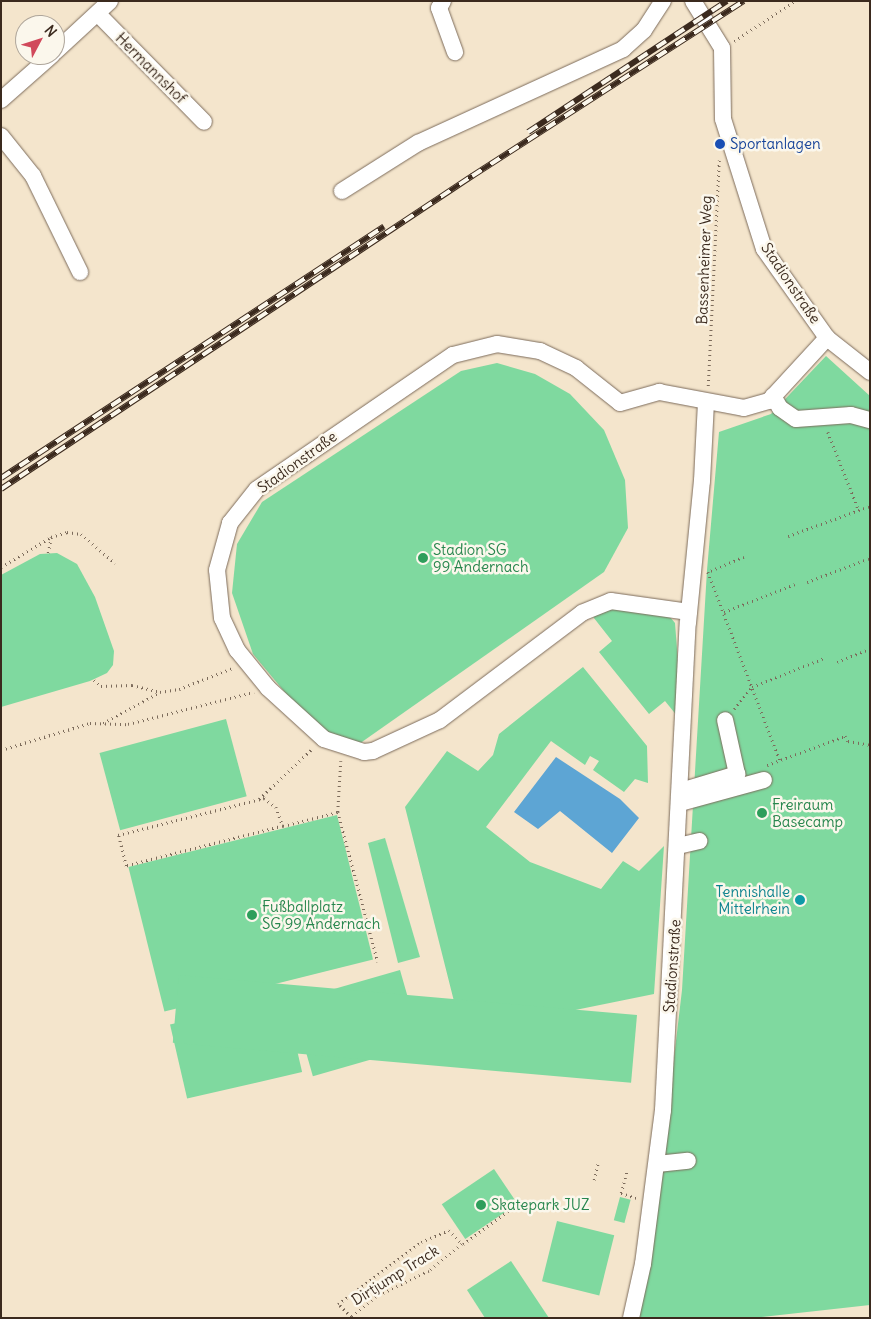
<!DOCTYPE html>
<html>
<head>
<meta charset="utf-8">
<style>
	body { margin:0 }
	#map { position:relative; width:871px; height:1319px; overflow:hidden; background:#f4e5cc; font-family:Delius,sans-serif }
	div>[style] { position:absolute }
	.green>* { inset:0; background:#7fd99f; transform-origin:0 0 }
	.water>* { inset:0; background:#5da5d4 }
	.path>* { height:2.5px; margin-top:-1.25px; transform-origin:0; background:repeating-linear-gradient(90deg,#7c6b5b 0 1px,transparent 0 5px) }
	.roads { filter:drop-shadow(0 0 1px #7c6b5b) drop-shadow(0 0 1px #7c6b5b) }
	.minor>* { height:16px; margin:-8px; padding:0 8px; transform-origin:8px; border-radius:8px; background:#fff }
	.rail>* { height:5.5px; margin-top:-2.75px; transform-origin:0; background:repeating-linear-gradient(90deg,#fbf7ec 0 11px,#3b2a1e 0 22px); box-sizing:border-box; border-block:1px solid #3b2a1e }
	.dots>* { width:14px; height:14px; translate:-50% -50%; box-sizing:border-box; border:2px solid #fbf7ec; border-radius:50% }
	span { translate:-50% -50%; white-space:nowrap; text-align:center; line-height:1.15; -webkit-text-stroke:5px #fbf7ec; paint-order:stroke }
	.street-label { font-size:15px; color:#3b2a1e }
	.transit-label { font-size:15px; color:#164399 }
	.left { translate:0 -50%; text-align:left }
	.leisure-label { font-size:15px; color:#27864d }
	.culture-label { font-size:15px; color:#0d838f }
	.right { translate:-100% -50%; text-align:right }
	.frame { position:absolute; inset:0; border:2px solid #3b2a1e; pointer-events:none }
	.north { position:absolute; left:15px; top:15px; width:50px; height:50px; box-sizing:border-box; background:#fbf7ec; border:1px solid #aea59a; border-radius:50%; rotate:50deg; font-size:14px; font-weight:700; line-height:20px; text-align:center; color:#3b2a1e }
	.north::after { content:''; display:block; margin:auto; width:18px; height:22px; background:#d1495b; clip-path:polygon(50% 0,100% 100%,50% 72%,0 100%) }
</style>
</head>
<body>
<div id="map">
	<div class="green">
		<div style="clip-path:polygon(826px 356px,870px 396px,870px 1305px,752px 1318px,637px 1318px,654px 1228px,682px 990px,707px 570px,719px 432px,771px 414px)"></div>
		<div style="clip-path:polygon(497px 363px,535px 374px,570px 394px,604px 430px,625px 480px,628px 528px,604px 572px,359px 744px,345px 744px,308px 720px,253px 654px,232px 593px,237px 544px,262px 502px,461px 371px)"></div>
		<div style="clip-path:polygon(57px 553px,77px 564px,95px 597px,114px 651px,113px 665px,107px 673px,90px 681px,1px 707px,1px 575px,40px 554px)"></div>
		<div style="clip-path:polygon(613px 606px,670px 617px,675px 623px,679px 675px,678px 717px,665px 701px,649px 714px,599px 652px,612px 641px,590px 613px)"></div>
		<div style="clip-path:polygon(583px 667px,647px 746px,648px 783px,635px 779px,624px 792px,593px 770px,599px 761px,590px 756px,585px 765px,551px 741px,486px 827px,530px 862px,601px 889px,623px 861px,639px 871px,664px 846px,654px 994px,462px 1033px,405px 807px,447px 751px,478px 771px,493px 755px,499px 734px)"></div>
		<div style="left:226px;top:719px;width:80px;height:131px;rotate:75deg"></div>
		<div style="left:337px;top:815px;width:149px;height:215px;rotate:76deg"></div>
		<div style="clip-path:polygon(385px 838px,420px 957px,398px 963px,368px 843px)"></div>
		<div style="left:400px;top:970px;width:78px;height:113px;rotate:74deg"></div>
		<div style="left:285px;top:998px;width:76px;height:118px;rotate:77deg"></div>
		<div style="left:637px;top:1015px;width:68px;height:460px;rotate:95deg"></div>
		<div style="left:494px;top:1169px;width:42px;height:63px;rotate:56deg"></div>
		<div style="left:620px;top:1197px;width:11px;height:24px;rotate:15deg"></div>
		<div style="left:557px;top:1221px;width:59px;height:62px;rotate:14deg"></div>
		<div style="clip-path:polygon(511px 1261px,549px 1318px,485px 1318px,467px 1290px)"></div>
	</div>
	<div class="water">
		<div style="clip-path:polygon(556px 757px,620px 799px,639px 818px,612px 853px,560px 811px,538px 829px,514px 812px)"></div>
	</div>
	<div class="path">
		<div style="left:734px;top:41px;width:73px;rotate:-33.3deg"></div>
		<div style="left:708px;top:386px;width:226px;rotate:-87.2deg"></div>
		<div style="left:828px;top:432px;width:82px;rotate:68.5deg"></div>
		<div style="left:788px;top:536px;width:87px;rotate:-20.1deg"></div>
		<div style="left:48px;top:553px;width:16px;rotate:-79deg"></div>
		<div style="left:744px;top:557px;width:39px;rotate:157deg"></div>
		<div style="left:708px;top:572px;width:202px;rotate:69.1deg"></div>
		<div style="left:1px;top:567px;width:58px;rotate:-31deg"></div>
		<div style="left:51px;top:537px;width:17px;rotate:-17deg"></div>
		<div style="left:67px;top:532px;width:14px;rotate:8deg"></div>
		<div style="left:81px;top:534px;width:45px;rotate:40.5deg"></div>
		<div style="left:807px;top:582px;width:67px;rotate:-20.9deg"></div>
		<div style="left:724px;top:612px;width:76px;rotate:-21.5deg"></div>
		<div style="left:837px;top:662px;width:35px;rotate:-22deg"></div>
		<div style="left:94px;top:680px;width:9px;rotate:41deg"></div>
		<div style="left:101px;top:686px;width:31px;rotate:-2deg"></div>
		<div style="left:132px;top:685px;width:29px;rotate:14deg"></div>
		<div style="left:734px;top:709px;width:28px;rotate:-51deg"></div>
		<div style="left:752px;top:687px;width:78px;rotate:-21.9deg"></div>
		<div style="left:103px;top:723px;width:65px;rotate:-28.5deg"></div>
		<div style="left:160px;top:692px;width:19px;rotate:-9deg"></div>
		<div style="left:179px;top:689px;width:58px;rotate:-21.3deg"></div>
		<div style="left:1px;top:750px;width:93px;rotate:-16.9deg"></div>
		<div style="left:90px;top:723px;width:38px;rotate:2deg"></div>
		<div style="left:128px;top:724px;width:130px;rotate:-14.3deg"></div>
		<div style="left:341px;top:761px;width:51px;rotate:93.4deg"></div>
		<div style="left:338px;top:812px;width:155px;rotate:75.1deg"></div>
		<div style="left:767px;top:765px;width:83px;rotate:-20.4deg"></div>
		<div style="left:845px;top:736px;width:6px;rotate:59deg"></div>
		<div style="left:848px;top:741px;width:22px;rotate:10deg"></div>
		<div style="left:264px;top:798px;width:15px;rotate:37deg"></div>
		<div style="left:276px;top:807px;width:20px;rotate:70deg"></div>
		<div style="left:283px;top:826px;width:162px;rotate:165.7deg"></div>
		<div style="left:126px;top:866px;width:32px;rotate:-104deg"></div>
		<div style="left:118px;top:835px;width:151px;rotate:-14.2deg"></div>
		<div style="left:259px;top:799px;width:74px;rotate:-43.4deg"></div>
		<div style="left:283px;top:826px;width:57px;rotate:-14.3deg"></div>
		<div style="left:594px;top:1180px;width:17px;rotate:-77deg"></div>
		<div style="left:621px;top:1193px;width:16px;rotate:18deg"></div>
		<div style="left:621px;top:1193px;width:24px;rotate:-75deg"></div>
		<div style="left:449px;top:1230px;width:19px;rotate:47deg"></div>
		<div style="left:462px;top:1244px;width:43px;rotate:140.7deg"></div>
		<div style="left:429px;top:1271px;width:59px;rotate:153.9deg"></div>
		<div style="left:376px;top:1297px;width:32px;rotate:141deg"></div>
		<div style="left:351px;top:1317px;width:18px;rotate:-135deg"></div>
		<div style="left:338px;top:1304px;width:104px;rotate:-36.8deg"></div>
		<div style="left:421px;top:1242px;width:30px;rotate:-23deg"></div>
		<div style="left:463px;top:1244px;width:68px;rotate:-36deg"></div>
	</div>
	<div class="roads">
		<div class="minor">
			<div style="left:443px;top:1px;width:8px;rotate:120deg"></div>
			<div style="left:439px;top:8px;width:47px;rotate:70deg"></div>
			<div style="left:693px;top:1px;width:55px;rotate:58.3deg"></div>
			<div style="left:722px;top:48px;width:71px;rotate:89.2deg"></div>
			<div style="left:723px;top:119px;width:136px;rotate:72.5deg"></div>
			<div style="left:764px;top:249px;width:109px;rotate:54.7deg"></div>
			<div style="left:827px;top:338px;width:55px;rotate:38.3deg"></div>
			<div style="left:98px;top:14px;width:151px;rotate:45.5deg"></div>
			<div style="left:55px;top:52px;width:75px;rotate:-42.8deg"></div>
			<div style="left:1px;top:100px;width:68px;rotate:-41.4deg"></div>
			<div style="left:1px;top:136px;width:51px;rotate:51.3deg"></div>
			<div style="left:33px;top:176px;width:107px;rotate:63.9deg"></div>
			<div style="left:342px;top:191px;width:90px;rotate:-32.3deg"></div>
			<div style="left:418px;top:143px;width:226px;rotate:-24.6deg"></div>
			<div style="left:623px;top:49px;width:28px;rotate:-42deg"></div>
			<div style="left:644px;top:30px;width:35px;rotate:-57deg"></div>
			<div style="left:773px;top:396px;width:14px;rotate:60deg"></div>
			<div style="left:780px;top:408px;width:19px;rotate:35deg"></div>
			<div style="left:796px;top:419px;width:55px;rotate:-4.2deg"></div>
			<div style="left:851px;top:415px;width:20px;rotate:15deg"></div>
			<div style="left:689px;top:612px;width:79px;rotate:-172deg"></div>
			<div style="left:611px;top:601px;width:31px;rotate:158deg"></div>
			<div style="left:582px;top:613px;width:178px;rotate:143deg"></div>
			<div style="left:440px;top:720px;width:74px;rotate:155.2deg"></div>
			<div style="left:373px;top:751px;width:9px;rotate:174deg"></div>
			<div style="left:364px;top:752px;width:42px;rotate:-162deg"></div>
			<div style="left:324px;top:739px;width:76px;rotate:-137.7deg"></div>
			<div style="left:268px;top:688px;width:49px;rotate:-129.2deg"></div>
			<div style="left:237px;top:650px;width:35px;rotate:-115deg"></div>
			<div style="left:222px;top:618px;width:48px;rotate:-95.9deg"></div>
			<div style="left:217px;top:570px;width:49px;rotate:-74.5deg"></div>
			<div style="left:230px;top:523px;width:43px;rotate:-51.5deg"></div>
			<div style="left:257px;top:489px;width:237px;rotate:-34.4deg"></div>
			<div style="left:453px;top:355px;width:45px;rotate:-14deg"></div>
			<div style="left:497px;top:344px;width:44px;rotate:9.2deg"></div>
			<div style="left:540px;top:351px;width:40px;rotate:25deg"></div>
			<div style="left:576px;top:368px;width:56px;rotate:38.5deg"></div>
			<div style="left:620px;top:403px;width:41px;rotate:-15.8deg"></div>
			<div style="left:659px;top:392px;width:86px;rotate:10.7deg"></div>
			<div style="left:744px;top:408px;width:26px;rotate:-16deg"></div>
			<div style="left:769px;top:401px;width:86px;rotate:-47.4deg"></div>
			<div style="left:681px;top:791px;width:59px;rotate:-16.9deg"></div>
			<div style="left:737px;top:774px;width:55px;rotate:-102.5deg"></div>
			<div style="left:680px;top:803px;width:87px;rotate:-15.3deg"></div>
			<div style="left:678px;top:846px;width:22px;rotate:-13deg"></div>
			<div style="left:657px;top:1164px;width:31px;rotate:-6deg"></div>
			<div style="left:631px;top:1318px;width:55px;rotate:-77.5deg"></div>
			<div style="left:643px;top:1264px;width:155px;rotate:-82.6deg"></div>
			<div style="left:663px;top:1110px;width:488px;rotate:-87.1deg"></div>
			<div style="left:688px;top:623px;width:143px;rotate:-84.4deg"></div>
			<div style="left:702px;top:481px;width:78px;rotate:-87.1deg"></div>
		</div>
	</div>
	<div class="rail">
		<div style="left:528px;top:132px;width:238px;rotate:-33.4deg"></div>
		<div style="left:1px;top:478px;width:458px;rotate:-33.3deg"></div>
		<div style="left:1px;top:489px;width:566px;rotate:-33.61deg"></div>
		<div style="left:472px;top:176px;width:323px;rotate:-32.8deg"></div>
	</div>
	<div class="dots">
		<div style="left:720px;top:144px;background:#1a4fb4"></div>
		<div style="left:423px;top:558px;background:#2e9e5b"></div>
		<div style="left:762px;top:813px;background:#2e9e5b"></div>
		<div style="left:800px;top:900px;background:#0f9aa8"></div>
		<div style="left:252px;top:915px;background:#2e9e5b"></div>
		<div style="left:481px;top:1205px;background:#2e9e5b"></div>
	</div>
	<div class="street-label">
		<span style="left:151px;top:68px;rotate:45deg">Hermannshof</span>
		<span style="left:704px;top:260px;rotate:-88deg">Bassenheimer Weg</span>
		<span style="left:791px;top:283px;rotate:56deg">Stadionstraße</span>
		<span style="left:297px;top:462px;rotate:-36deg">Stadionstraße</span>
		<span style="left:672px;top:966px;rotate:-86deg">Stadionstraße</span>
		<span style="left:395px;top:1275px;rotate:-32deg">Dirtjump Track</span>
	</div>
	<div class="transit-label">
		<span class="left" style="left:730px;top:144px">Sportanlagen</span>
	</div>
	<div class="leisure-label">
		<span class="left" style="left:433px;top:558px">Stadion SG<br>99 Andernach</span>
		<span class="left" style="left:772px;top:813px">Freiraum<br>Basecamp</span>
		<span class="left" style="left:262px;top:915px">Fußballplatz<br>SG 99 Andernach</span>
		<span class="left" style="left:491px;top:1205px">Skatepark JUZ</span>
	</div>
	<div class="culture-label">
		<span class="right" style="left:790px;top:900px">Tennishalle<br>Mittelrhein</span>
	</div>
	<div class="frame"></div>
	<div class="north">N</div>
</div>
</body>
</html>
